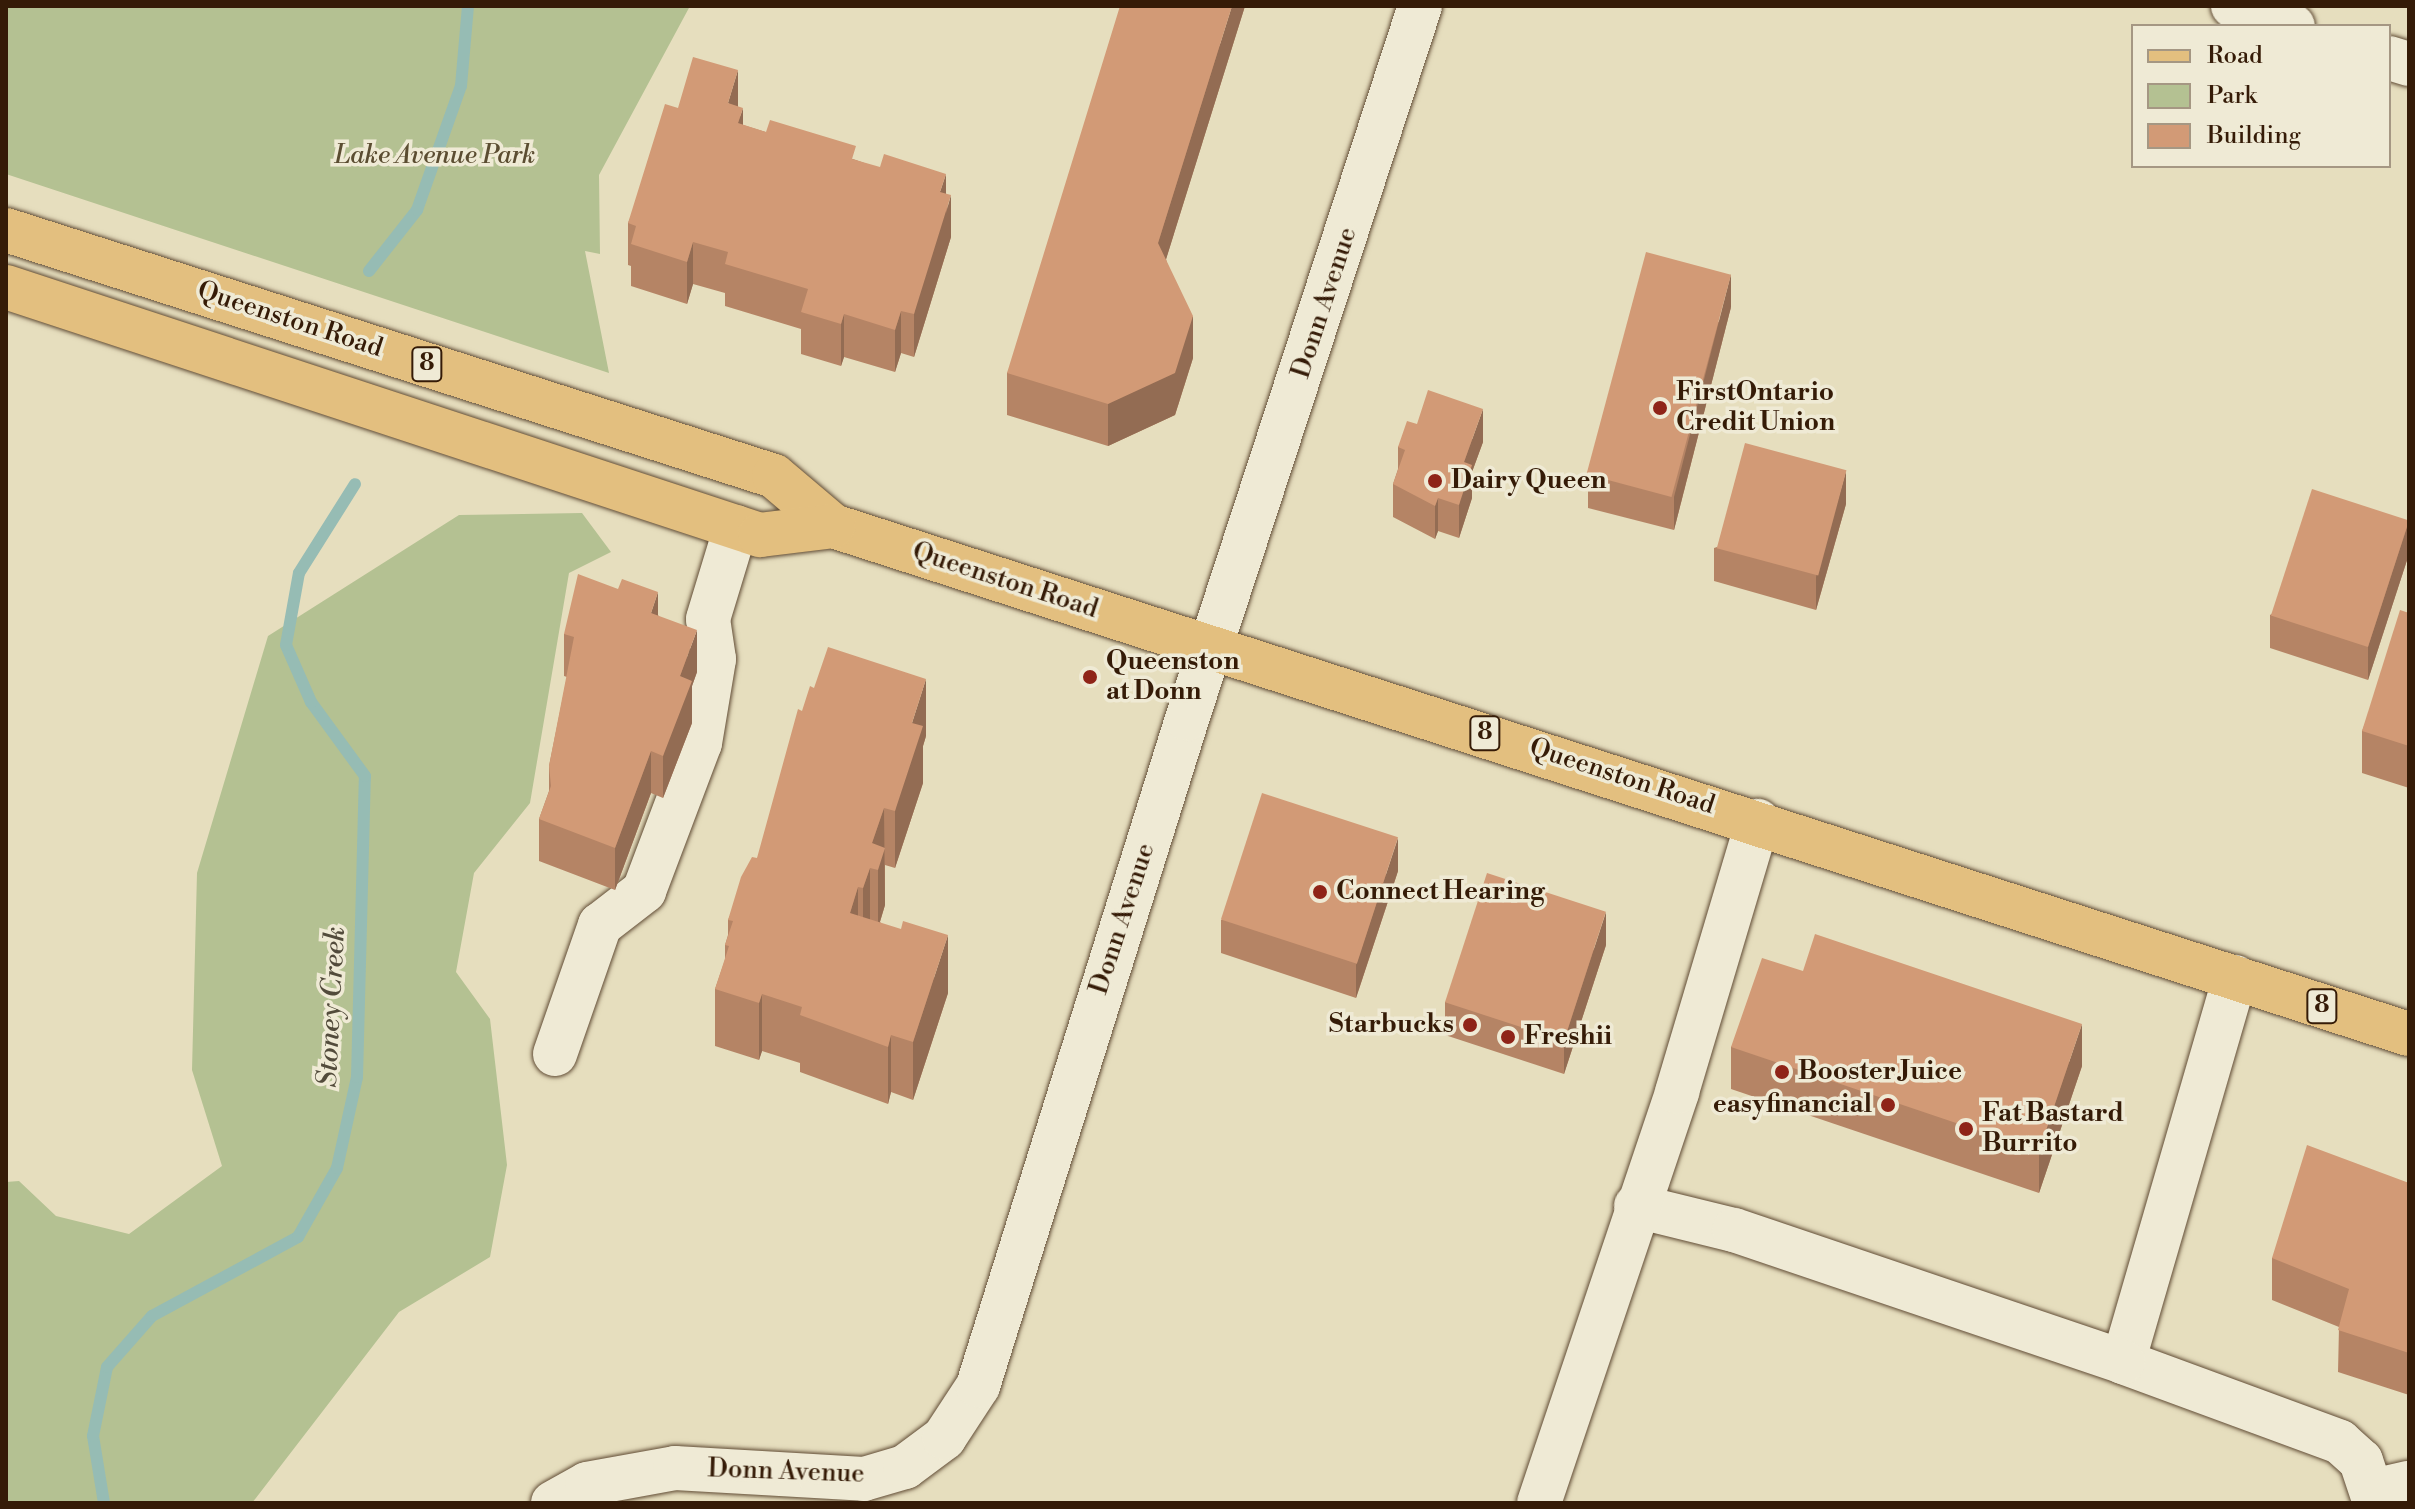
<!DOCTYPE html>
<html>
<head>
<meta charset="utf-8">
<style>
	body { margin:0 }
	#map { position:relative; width:2415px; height:1509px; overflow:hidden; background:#e6debe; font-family:"Libre Bodoni",serif }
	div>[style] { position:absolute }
	.green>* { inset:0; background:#b4c192 }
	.stream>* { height:12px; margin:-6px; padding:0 6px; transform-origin:6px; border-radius:6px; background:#96bcb4 }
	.roads { filter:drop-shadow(0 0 2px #614c35) drop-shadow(0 0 2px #614c35) }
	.minor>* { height:44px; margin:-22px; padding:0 22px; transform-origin:22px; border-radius:22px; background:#efead5 }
	.major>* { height:44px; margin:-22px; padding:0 22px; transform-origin:22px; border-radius:22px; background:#e3bf7f }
	.wall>* { inset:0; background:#b58465 }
	.shaded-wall>* { inset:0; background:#936c53 }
	.building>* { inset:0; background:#d29a76; transform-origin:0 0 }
	.dots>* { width:22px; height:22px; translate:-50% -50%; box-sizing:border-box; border:4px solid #efead5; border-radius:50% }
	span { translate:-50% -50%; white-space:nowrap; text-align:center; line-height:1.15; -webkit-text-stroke:7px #efead5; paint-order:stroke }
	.shield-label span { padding:2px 6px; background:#efead5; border:2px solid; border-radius:6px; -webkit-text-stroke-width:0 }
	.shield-label { font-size:24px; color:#351b07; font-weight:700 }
	.park-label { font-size:26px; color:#5b4d31; font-style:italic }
	.street-label { font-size:26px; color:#351b07 }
	.poi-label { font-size:26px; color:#351b07; font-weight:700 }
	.left { translate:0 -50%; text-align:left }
	.right { translate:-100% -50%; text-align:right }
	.water-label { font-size:28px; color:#524b3b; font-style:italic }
	.frame { position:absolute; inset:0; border:8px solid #351b07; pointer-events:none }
	.legend { position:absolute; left:2131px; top:24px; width:260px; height:144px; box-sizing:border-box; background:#efead5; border:2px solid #a59783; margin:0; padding:10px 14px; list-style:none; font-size:24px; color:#351b07 }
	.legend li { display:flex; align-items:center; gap:16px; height:40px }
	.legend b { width:40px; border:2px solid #a59783 }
</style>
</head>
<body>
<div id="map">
	<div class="green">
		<div style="clip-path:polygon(6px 6px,690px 6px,599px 175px,600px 254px,585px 251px,609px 373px,6px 174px)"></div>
		<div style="clip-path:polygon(582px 513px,611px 552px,569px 573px,530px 803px,474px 873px,456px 972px,490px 1019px,507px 1165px,490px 1257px,399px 1312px,252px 1503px,6px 1503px,6px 1182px,19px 1181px,56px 1216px,129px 1234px,222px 1166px,192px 1070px,197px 873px,268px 636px,459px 515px)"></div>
	</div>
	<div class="stream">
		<div style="left:369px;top:271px;width:78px;rotate:-51.8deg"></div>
		<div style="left:417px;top:210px;width:132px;rotate:-70.5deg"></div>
		<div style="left:461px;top:86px;width:80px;rotate:-85deg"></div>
		<div style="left:104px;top:1503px;width:68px;rotate:-99.3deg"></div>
		<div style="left:93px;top:1436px;width:70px;rotate:-78.5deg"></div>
		<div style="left:107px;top:1367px;width:68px;rotate:-48.6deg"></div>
		<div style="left:152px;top:1316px;width:166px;rotate:-28.4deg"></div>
		<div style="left:298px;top:1237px;width:79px;rotate:-60.5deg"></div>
		<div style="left:337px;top:1168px;width:93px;rotate:-77.6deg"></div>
		<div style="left:357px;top:1077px;width:301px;rotate:-88.5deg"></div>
		<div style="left:365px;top:776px;width:92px;rotate:-126.1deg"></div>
		<div style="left:311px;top:702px;width:62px;rotate:-113.7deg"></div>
		<div style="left:286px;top:645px;width:73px;rotate:-79.8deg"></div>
		<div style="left:299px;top:573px;width:105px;rotate:-57.8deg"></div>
	</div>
	<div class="roads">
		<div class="minor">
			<div style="left:2233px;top:6px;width:63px;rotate:18.4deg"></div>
			<div style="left:2389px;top:58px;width:21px;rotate:17deg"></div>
			<div style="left:2235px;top:977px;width:401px;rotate:106.2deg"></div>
			<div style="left:2123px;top:1362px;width:231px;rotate:20.2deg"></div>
			<div style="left:2340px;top:1442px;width:28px;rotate:42deg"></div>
			<div style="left:2361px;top:1461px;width:44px;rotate:71.6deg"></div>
			<div style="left:555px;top:1054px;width:137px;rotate:-70.8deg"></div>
			<div style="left:600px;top:925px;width:56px;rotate:-37.7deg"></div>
			<div style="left:644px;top:891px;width:158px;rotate:-69.3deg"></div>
			<div style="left:700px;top:743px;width:85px;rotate:-80.5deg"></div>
			<div style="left:714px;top:659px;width:40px;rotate:-98.5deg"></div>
			<div style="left:708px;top:619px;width:96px;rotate:-73.1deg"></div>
			<div style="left:1636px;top:1206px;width:101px;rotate:13.8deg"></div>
			<div style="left:1734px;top:1230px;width:411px;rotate:18.7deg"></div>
			<div style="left:2373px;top:1491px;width:37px;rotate:-13deg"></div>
			<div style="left:553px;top:1503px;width:39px;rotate:-29deg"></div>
			<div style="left:587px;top:1484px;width:89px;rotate:-10.3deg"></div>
			<div style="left:675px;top:1468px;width:189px;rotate:3.3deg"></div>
			<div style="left:864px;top:1479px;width:43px;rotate:-16.3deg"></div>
			<div style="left:905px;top:1467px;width:49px;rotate:-36.6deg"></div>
			<div style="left:944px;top:1438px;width:62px;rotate:-56.8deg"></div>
			<div style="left:978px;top:1386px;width:699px;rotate:-72.6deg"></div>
			<div style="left:1187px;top:719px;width:750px;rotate:-71.9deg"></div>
			<div style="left:1539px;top:1503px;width:434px;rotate:-71.4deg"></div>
			<div style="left:1677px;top:1092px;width:283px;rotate:-73.4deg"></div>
		</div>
		<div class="major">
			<div style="left:6px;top:230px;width:806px;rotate:17.76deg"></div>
			<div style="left:774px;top:476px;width:77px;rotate:40.3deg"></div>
			<div style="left:833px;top:526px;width:1656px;rotate:17.87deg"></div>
			<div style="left:6px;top:287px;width:794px;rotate:18.21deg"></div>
			<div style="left:760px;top:535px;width:74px;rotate:-7deg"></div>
		</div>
	</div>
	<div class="wall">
		<div style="clip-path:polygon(1245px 6px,1166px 259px,1193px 358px,1175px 415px,1108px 446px,1007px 415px,1007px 373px)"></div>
		<div style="clip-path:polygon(738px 107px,743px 125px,856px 160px,946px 193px,951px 237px,914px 357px,901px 353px,895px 372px,844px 357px,841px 366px,801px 354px,801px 329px,725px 306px,725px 293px,693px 284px,687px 304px,631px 286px,631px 266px,628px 265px,628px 223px,678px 108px)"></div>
		<div style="clip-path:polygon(1731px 307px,1674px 530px,1588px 508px,1588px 475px)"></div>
		<div style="clip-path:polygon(1417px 424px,1483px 442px,1472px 472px,1472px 498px,1459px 538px,1438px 531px,1435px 539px,1393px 517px,1393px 484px,1398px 469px,1398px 447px)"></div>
		<div style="clip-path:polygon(1846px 504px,1816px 610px,1714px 581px,1714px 548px)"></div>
		<div style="clip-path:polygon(2409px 521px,2409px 554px,2368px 680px,2270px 648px,2270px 615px)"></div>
		<div style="clip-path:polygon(2409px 613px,2409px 788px,2362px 773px,2362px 731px)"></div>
		<div style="clip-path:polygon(658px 615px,697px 672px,692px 686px,692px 723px,663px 798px,651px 793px,615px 890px,539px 861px,539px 819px,549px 791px,549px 766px,567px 677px,564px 676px,564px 634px)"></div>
		<div style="clip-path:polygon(926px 736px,923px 746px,923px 783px,895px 868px,885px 865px,885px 905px,880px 922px,948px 993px,913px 1100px,891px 1092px,888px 1104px,800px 1072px,800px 1063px,762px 1051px,759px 1060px,715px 1046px,715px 989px,725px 960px,725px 945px,728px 935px,728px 920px,757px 858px)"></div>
		<div style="clip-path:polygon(1398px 871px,1356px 998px,1221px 953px,1221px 920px)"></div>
		<div style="clip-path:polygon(1606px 945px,1564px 1074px,1445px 1035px,1445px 1002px)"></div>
		<div style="clip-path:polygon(1803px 971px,2082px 1066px,2039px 1193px,1731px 1089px,1731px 1047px)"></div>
		<div style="clip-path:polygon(2409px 1183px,2409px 1395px,2338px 1372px,2339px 1327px,2272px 1300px,2272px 1258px)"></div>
	</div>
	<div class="shaded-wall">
		<div style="clip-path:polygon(1232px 6px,1245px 6px,1158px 285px,1158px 243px)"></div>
		<div style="clip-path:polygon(738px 70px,738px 112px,728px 103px)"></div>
		<div style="clip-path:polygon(743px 108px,743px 150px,738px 123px)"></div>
		<div style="clip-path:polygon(946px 174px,946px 213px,951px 195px,951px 237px,914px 357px,914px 314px,940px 192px)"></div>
		<div style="clip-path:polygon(693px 242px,693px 284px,687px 304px,687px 262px)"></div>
		<div style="clip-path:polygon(1731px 274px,1731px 307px,1674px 530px,1674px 497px)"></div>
		<div style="clip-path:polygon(901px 311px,901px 353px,895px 372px,895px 330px)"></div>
		<div style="clip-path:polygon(844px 314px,844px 357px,841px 366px,841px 324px)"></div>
		<div style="clip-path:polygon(1193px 316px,1193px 358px,1175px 415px,1108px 446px,1108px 404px)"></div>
		<div style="clip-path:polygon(1483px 409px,1483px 442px,1472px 472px,1472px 498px,1459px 538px,1459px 505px,1464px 462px)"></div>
		<div style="clip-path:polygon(1846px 471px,1846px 504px,1816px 610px,1816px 577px)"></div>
		<div style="clip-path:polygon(1438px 498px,1438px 531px,1435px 539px,1435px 506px)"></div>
		<div style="clip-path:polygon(2409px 521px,2409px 554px,2368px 680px,2368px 647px)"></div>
		<div style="clip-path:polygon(658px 592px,658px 634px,651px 613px)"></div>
		<div style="clip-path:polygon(697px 630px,697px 672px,692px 686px,692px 723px,663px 798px,663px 756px,680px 676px)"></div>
		<div style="clip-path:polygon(926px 679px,926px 736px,923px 746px,923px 783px,895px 868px,895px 811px,912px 723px)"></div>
		<div style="clip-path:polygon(651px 751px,651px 793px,615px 890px,615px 848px)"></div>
		<div style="clip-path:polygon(884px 808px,885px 905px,878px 928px,878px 870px,872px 843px)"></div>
		<div style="clip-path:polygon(1398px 838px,1398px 871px,1356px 998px,1356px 965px)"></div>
		<div style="clip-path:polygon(870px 868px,870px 925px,863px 945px,863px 888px)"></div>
		<div style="clip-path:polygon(858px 887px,858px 944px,850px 913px)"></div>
		<div style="clip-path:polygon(1606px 912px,1606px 945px,1564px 1074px,1564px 1041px)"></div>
		<div style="clip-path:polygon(948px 935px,948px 993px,913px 1100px,913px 1042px)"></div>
		<div style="clip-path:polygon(762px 994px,762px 1051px,759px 1060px,759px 1003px)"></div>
		<div style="clip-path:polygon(2082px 1024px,2082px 1066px,2039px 1193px,2039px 1151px)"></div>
		<div style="clip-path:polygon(891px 1035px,891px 1092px,888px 1104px,888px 1047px)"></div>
	</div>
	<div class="building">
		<div style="clip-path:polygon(1120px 6px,1232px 6px,1158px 243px,1193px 316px,1175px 373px,1108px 404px,1007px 373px)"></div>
		<div style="clip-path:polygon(693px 57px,738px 70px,728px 103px,743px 108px,738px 123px,766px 132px,770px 120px,856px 146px,852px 159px,880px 167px,884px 154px,946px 174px,940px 192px,951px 195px,914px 314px,901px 311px,895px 330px,844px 314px,841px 324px,801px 312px,808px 289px,725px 264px,728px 252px,693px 242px,687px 262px,631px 244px,636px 226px,628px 223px,665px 104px,678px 108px)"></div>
		<div style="left:1646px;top:252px;width:88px;height:230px;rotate:15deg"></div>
		<div style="clip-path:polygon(1428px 390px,1483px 409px,1464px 462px,1472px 465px,1459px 505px,1438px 498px,1435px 506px,1393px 484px,1405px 450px,1398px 447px,1407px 421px,1417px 424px)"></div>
		<div style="left:1745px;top:443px;width:105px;height:109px;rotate:15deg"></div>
		<div style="left:2312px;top:489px;width:102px;height:133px;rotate:18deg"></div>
		<div style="clip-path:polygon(578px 574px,618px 589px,622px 579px,658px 592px,651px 613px,697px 630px,680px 676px,692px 681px,663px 756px,651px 751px,615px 848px,539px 819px,551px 786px,549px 766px,574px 637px,564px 634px)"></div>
		<div style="clip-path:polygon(2400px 610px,2409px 613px,2409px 746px,2362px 731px)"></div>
		<div style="clip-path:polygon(828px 647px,926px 679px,912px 723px,923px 726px,895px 811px,884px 808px,872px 843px,885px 848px,878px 870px,870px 868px,863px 888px,858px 887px,850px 913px,901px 929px,903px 921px,948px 935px,913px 1042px,891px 1035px,888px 1047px,800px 1015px,802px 1007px,762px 994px,759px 1003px,715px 989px,729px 946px,725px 945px,733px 921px,728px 920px,741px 877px,752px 857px,757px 858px,798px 709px,802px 711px,810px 686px,814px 688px)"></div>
		<div style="left:1262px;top:793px;width:143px;height:133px;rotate:18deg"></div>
		<div style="left:1487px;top:873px;width:125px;height:136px;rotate:18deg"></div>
		<div style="clip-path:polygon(1815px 934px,2082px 1024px,2039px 1151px,1731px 1047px,1762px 958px,1803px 971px)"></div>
		<div style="clip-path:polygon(2307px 1145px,2409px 1183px,2409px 1353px,2338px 1330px,2349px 1289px,2272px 1258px)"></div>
	</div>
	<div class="dots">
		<div style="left:1660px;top:408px;background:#8f2418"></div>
		<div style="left:1435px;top:481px;background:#8f2418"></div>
		<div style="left:1090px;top:677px;background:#8f2418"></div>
		<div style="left:1320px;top:892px;background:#8f2418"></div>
		<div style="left:1470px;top:1025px;background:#8f2418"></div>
		<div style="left:1508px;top:1037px;background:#8f2418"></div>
		<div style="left:1782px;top:1072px;background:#8f2418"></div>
		<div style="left:1888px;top:1105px;background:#8f2418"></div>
		<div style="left:1966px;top:1129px;background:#8f2418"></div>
	</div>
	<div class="shield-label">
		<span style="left:427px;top:364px">8</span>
		<span style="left:1485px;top:733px">8</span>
		<span style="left:2322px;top:1006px">8</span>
	</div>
	<div class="park-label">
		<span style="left:435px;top:156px">Lake Avenue Park</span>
	</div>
	<div class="street-label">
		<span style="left:1325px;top:303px;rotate:-72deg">Donn Avenue</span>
		<span style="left:290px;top:320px;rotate:18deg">Queenston Road</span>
		<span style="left:1005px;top:581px;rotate:18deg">Queenston Road</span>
		<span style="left:1622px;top:777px;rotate:18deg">Queenston Road</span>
		<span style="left:1123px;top:919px;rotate:-72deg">Donn Avenue</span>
		<span style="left:786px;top:1472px;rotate:2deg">Donn Avenue</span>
	</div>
	<div class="poi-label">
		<span class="left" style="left:1676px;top:408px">FirstOntario<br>Credit Union</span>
		<span class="left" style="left:1451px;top:481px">Dairy Queen</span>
		<span class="left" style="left:1106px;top:677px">Queenston<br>at Donn</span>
		<span class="left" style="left:1336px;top:892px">Connect Hearing</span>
		<span class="right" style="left:1454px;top:1025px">Starbucks</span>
		<span class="left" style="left:1524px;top:1037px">Freshii</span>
		<span class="left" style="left:1798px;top:1072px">Booster Juice</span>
		<span class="right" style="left:1872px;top:1105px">easyfinancial</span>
		<span class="left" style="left:1982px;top:1129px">Fat Bastard<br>Burrito</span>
	</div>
	<div class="water-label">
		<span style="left:332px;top:1007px;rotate:-87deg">Stoney Creek</span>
	</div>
	<div class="frame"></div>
	<ul class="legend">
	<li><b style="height:10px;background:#e3bf7f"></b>Road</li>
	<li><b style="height:22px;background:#b4c192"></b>Park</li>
	<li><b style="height:22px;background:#d29a76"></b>Building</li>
	</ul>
</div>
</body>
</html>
